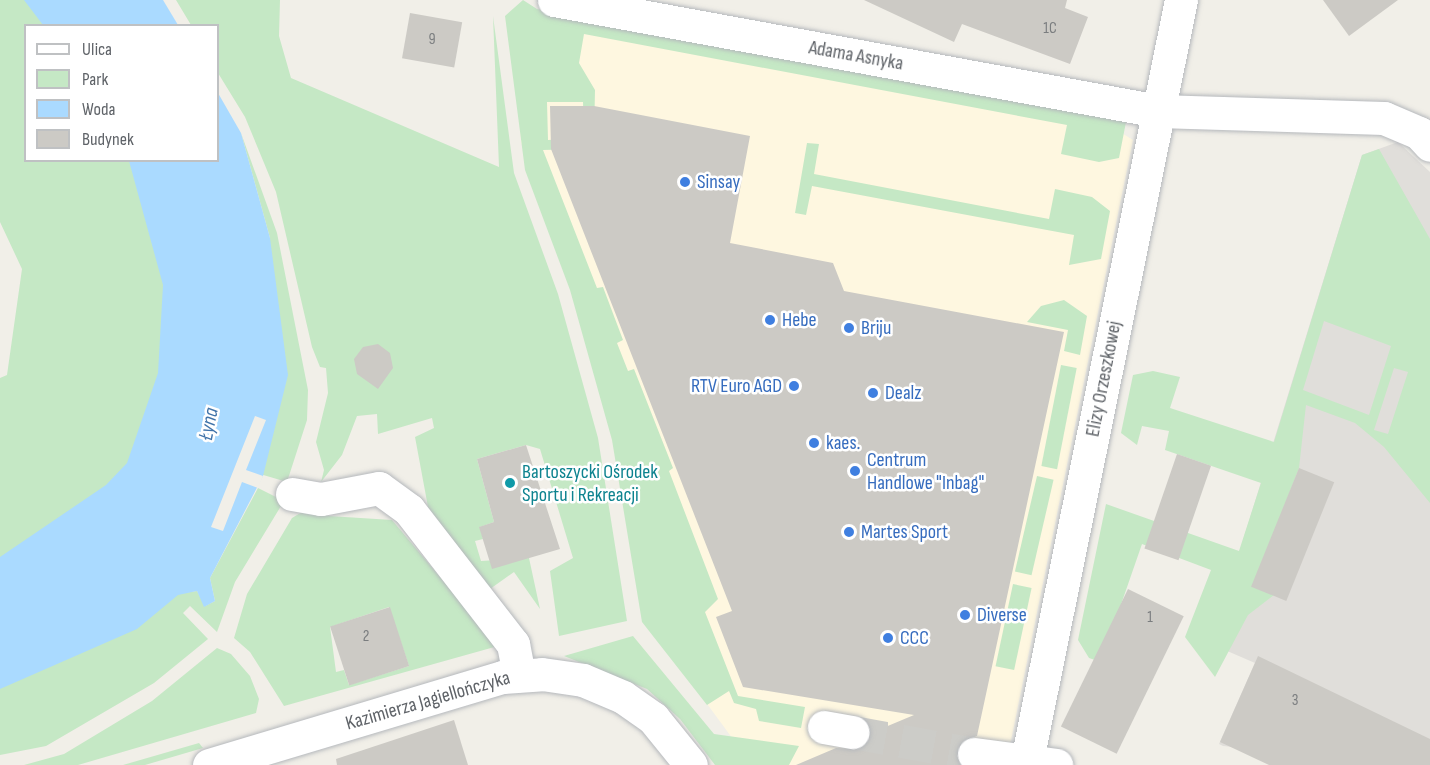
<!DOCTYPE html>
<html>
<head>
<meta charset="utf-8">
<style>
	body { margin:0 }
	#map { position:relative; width:1430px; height:765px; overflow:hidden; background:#f1efe8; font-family:"Sofia Sans Condensed",sans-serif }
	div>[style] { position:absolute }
	.commercial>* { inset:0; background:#fef7e0 }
	.industrial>* { inset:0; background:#e0deda }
	.green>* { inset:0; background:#c5e8c5; transform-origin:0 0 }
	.water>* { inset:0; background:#aadaff }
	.pier>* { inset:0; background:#f1efe8 }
	.building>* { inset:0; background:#cccac5; transform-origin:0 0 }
	.minor-tunnel>* { height:33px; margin-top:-16.5px; transform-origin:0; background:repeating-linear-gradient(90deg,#ccccc8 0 33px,transparent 0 49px) }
	.roads { filter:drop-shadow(0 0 2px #b5b8bc) drop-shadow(0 0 2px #b5b8bc) }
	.minor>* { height:33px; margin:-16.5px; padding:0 16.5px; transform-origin:16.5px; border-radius:16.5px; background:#fff }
	.dots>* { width:16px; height:16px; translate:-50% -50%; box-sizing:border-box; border:3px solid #fff; border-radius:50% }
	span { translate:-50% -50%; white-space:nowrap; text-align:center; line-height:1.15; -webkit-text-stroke:5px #fff; paint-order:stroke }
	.number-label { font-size:16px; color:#7a7d7f }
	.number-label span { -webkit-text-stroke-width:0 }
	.street-label { font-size:20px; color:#5f6368 }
	.shop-label { font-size:20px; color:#366cbe }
	.left { translate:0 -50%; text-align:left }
	.right { translate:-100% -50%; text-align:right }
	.culture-label { font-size:20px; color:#0d838f }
	.water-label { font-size:21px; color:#4174aa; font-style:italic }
	.legend { position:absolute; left:24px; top:24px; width:195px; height:138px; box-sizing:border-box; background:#fff; border:2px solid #bfc1c3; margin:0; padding:8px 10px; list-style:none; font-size:18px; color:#5f6368 }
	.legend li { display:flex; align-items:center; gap:12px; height:30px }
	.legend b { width:30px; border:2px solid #bfc1c3 }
</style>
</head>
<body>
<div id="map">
	<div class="commercial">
		<div style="clip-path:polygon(514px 15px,1112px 127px,1133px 140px,1006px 765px,752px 765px,677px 663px,631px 462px,521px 142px)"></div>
	</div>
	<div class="industrial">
		<div style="clip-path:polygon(1398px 142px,1430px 172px,1430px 765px,1223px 746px,1219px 744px,1255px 663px,1211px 644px,1362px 155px)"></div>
	</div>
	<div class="green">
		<div style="clip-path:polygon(0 0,49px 0,68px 25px,26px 26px,26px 160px,153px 161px,191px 262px,151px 445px,0 588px,0 378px,7px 375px,22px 269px,0 222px)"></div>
		<div style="clip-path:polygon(176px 0,280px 0,279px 36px,291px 78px,499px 167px,493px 16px,514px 173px,558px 294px,598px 438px,627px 621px,559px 636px,550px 571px,573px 558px,540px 449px,526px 445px,477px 459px,494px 522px,480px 527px,483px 539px,475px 541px,481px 561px,529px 558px,540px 609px,514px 572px,490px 589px,428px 507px,415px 437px,434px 428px,432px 418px,378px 434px,377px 414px,357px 416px,342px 455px,321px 482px,324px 470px,316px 442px,328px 393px,326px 368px,320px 367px,312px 347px,276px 192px,245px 117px,218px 73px,218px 26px,191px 25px)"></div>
		<div style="clip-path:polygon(evenodd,523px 0,537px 9px,1126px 122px,1119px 158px,1099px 162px,1061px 154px,1067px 125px,584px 34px,579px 63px,595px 90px,594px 138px,583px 149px,543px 150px,597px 288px,603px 287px,623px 340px,617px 343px,628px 371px,634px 369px,673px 468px,669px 471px,718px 599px,705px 612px,738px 696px,805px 707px,801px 728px,759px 721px,756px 709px,734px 703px,729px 691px,707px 705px,642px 622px,612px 440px,570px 290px,525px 170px,505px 16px,523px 0,547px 102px,583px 102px,584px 138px,548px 140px,547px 102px)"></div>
		<div style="clip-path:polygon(241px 133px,277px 233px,308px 390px,307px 420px,287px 482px,246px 470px,270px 238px)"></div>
		<div style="clip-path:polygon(807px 143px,819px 144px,814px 174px,1049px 219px,1055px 189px,1092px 197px,1110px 211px,1101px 259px,1069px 265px,1074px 235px,812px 186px,806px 215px,795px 213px)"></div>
		<div style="clip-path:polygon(evenodd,1379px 149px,1430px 239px,1430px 503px,1384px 447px,1355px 423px,1306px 405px,1299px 468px,1253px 587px,1274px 595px,1248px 615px,1215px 677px,1185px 637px,1211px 570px,1142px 544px,1101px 662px,1089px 658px,1078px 640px,1106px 504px,1239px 551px,1261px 483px,1165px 450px,1169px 431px,1142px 426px,1137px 445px,1121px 433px,1133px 375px,1153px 371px,1180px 377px,1170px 408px,1274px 442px,1362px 155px,1379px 149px,1324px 321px,1391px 346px,1369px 415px,1303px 390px,1324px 321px,1379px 149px,1394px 368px,1408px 372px,1388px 434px,1374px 430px,1394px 368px)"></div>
		<div style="clip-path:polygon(1064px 300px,1087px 316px,1080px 355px,1064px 351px,1068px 330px,1027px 322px,1041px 306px)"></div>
		<div style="left:1061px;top:365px;width:16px;height:103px;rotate:11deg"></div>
		<div style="left:1037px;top:476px;width:17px;height:98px;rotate:13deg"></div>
		<div style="clip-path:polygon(258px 488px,284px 501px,235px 582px,217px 632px,190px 606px,183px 613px,208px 639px,154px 683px,46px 746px,0 755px,0 671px,119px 602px,197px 591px,205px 606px,215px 601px,210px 578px)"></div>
		<div style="clip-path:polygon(evenodd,307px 509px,329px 516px,392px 520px,498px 646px,284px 706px,250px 652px,234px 638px,247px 594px,292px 518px,307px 509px,389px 607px,409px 666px,349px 685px,344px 670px,336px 672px,330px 627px,389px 607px)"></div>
		<div style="left:1013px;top:584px;width:19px;height:84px;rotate:12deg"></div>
		<div style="clip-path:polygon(633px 636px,714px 734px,799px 746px,789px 765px,715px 765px,680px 719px,647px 689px,564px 656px)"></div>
		<div style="clip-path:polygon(217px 648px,231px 654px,250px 676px,259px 699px,256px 713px,78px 765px,24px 765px,64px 754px,152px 701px)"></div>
		<div style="clip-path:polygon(199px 743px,203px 748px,145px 765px,123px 765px)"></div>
	</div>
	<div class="water">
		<div style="clip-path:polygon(24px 0,163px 0,178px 25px,43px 25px)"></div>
		<div style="clip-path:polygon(218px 93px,241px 133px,270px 238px,288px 375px,263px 476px,210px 578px,215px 601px,204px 607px,197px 591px,178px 595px,137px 629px,0 689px,0 557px,106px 485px,127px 463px,158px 373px,163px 285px,129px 161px,218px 160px)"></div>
	</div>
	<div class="pier">
		<div style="clip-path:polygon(255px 416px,266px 420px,246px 470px,263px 476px,258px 488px,242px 482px,223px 531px,211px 527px)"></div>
	</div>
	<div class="building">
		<div style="clip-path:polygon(864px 0,1067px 0,1065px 8px,1088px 17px,1070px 64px,962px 24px,954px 42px)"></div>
		<div style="clip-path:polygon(1323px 0,1398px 0,1349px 36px)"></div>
		<div style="left:410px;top:13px;width:53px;height:46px;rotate:10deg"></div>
		<div style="clip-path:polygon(550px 106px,594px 106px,750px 136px,730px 243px,833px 263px,844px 291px,1064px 332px,977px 736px,959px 743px,960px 765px,796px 765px,836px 748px,860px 749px,871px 733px,914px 715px,743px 687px,716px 617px,732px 611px,551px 149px)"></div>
		<div style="clip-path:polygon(378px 344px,390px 353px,393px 368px,378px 389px,357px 374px,354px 359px,363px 347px)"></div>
		<div style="clip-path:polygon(526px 445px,560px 549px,492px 569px,479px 527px,494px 522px,477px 459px)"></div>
		<div style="left:1177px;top:454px;width:36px;height:100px;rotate:19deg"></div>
		<div style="left:1299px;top:468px;width:38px;height:128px;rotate:22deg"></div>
		<div style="left:1128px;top:589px;width:62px;height:153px;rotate:26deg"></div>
		<div style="left:390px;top:607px;width:62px;height:63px;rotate:72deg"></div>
		<div style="clip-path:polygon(1258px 656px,1430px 739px,1430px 765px,1269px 765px,1220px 742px)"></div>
		<div style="clip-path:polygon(454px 720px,468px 765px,337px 765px,336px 759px)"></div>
	</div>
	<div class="minor-tunnel">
		<div style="left:853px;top:732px;width:123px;rotate:10.3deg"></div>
	</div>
	<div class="roads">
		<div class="minor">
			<div style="left:554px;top:0;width:614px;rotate:10.41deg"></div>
			<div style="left:1158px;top:111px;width:226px;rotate:1.8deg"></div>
			<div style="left:1384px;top:118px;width:38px;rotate:23deg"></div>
			<div style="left:1419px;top:133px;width:16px;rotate:47deg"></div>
			<div style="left:292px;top:494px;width:29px;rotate:10deg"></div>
			<div style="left:321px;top:499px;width:59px;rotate:-10.7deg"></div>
			<div style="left:379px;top:488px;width:37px;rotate:36deg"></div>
			<div style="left:409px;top:510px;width:170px;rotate:52.2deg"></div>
			<div style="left:513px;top:644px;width:32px;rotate:79deg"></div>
			<div style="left:824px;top:727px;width:29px;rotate:10deg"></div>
			<div style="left:974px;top:754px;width:83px;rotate:7.6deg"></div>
			<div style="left:209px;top:765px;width:307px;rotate:-16.7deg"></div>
			<div style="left:503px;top:677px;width:39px;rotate:-4deg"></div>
			<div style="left:542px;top:674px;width:41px;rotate:8.3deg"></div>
			<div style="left:583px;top:680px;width:43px;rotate:23deg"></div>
			<div style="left:623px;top:697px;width:37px;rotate:35deg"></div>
			<div style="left:653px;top:718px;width:60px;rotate:51deg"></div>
			<div style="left:1026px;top:765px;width:781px;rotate:-78.55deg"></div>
		</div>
	</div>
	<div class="dots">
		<div style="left:685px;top:182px;background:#3f7fe0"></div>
		<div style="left:770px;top:320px;background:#3f7fe0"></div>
		<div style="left:849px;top:328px;background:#3f7fe0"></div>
		<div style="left:794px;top:386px;background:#3f7fe0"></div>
		<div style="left:873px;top:393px;background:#3f7fe0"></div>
		<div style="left:814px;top:443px;background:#3f7fe0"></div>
		<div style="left:855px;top:471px;background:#3f7fe0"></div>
		<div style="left:510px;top:483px;background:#0f9aa8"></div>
		<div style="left:849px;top:532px;background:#3f7fe0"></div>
		<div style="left:965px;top:615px;background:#3f7fe0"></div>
		<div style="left:888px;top:638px;background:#3f7fe0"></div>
	</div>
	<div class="number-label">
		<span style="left:1050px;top:29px">1C</span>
		<span style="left:432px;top:40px">9</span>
		<span style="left:1150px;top:618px">1</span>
		<span style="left:366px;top:637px">2</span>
		<span style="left:1295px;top:701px">3</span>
	</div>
	<div class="street-label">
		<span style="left:856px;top:56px;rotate:10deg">Adama Asnyka</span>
		<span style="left:1104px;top:379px;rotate:-79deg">Elizy Orzeszkowej</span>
		<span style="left:428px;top:701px;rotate:-16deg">Kazimierza Jagiellończyka</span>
	</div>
	<div class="shop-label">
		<span class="left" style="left:697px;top:182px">Sinsay</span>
		<span class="left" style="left:782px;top:320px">Hebe</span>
		<span class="left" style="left:861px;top:328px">Briju</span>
		<span class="right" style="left:782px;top:386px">RTV Euro AGD</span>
		<span class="left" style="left:885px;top:393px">Dealz</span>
		<span class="left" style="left:826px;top:443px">kaes.</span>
		<span class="left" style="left:867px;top:472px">Centrum<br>Handlowe "Inbag"</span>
		<span class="left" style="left:861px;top:532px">Martes Sport</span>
		<span class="left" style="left:977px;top:615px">Diverse</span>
		<span class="left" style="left:900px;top:638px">CCC</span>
	</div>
	<div class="culture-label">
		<span class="left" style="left:522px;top:484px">Bartoszycki Ośrodek<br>Sportu i Rekreacji</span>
	</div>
	<div class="water-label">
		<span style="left:209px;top:424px;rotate:-79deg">Łyna</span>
	</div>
	<ul class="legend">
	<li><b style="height:8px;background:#fff"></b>Ulica</li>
	<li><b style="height:16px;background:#c5e8c5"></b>Park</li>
	<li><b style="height:16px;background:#aadaff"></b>Woda</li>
	<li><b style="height:16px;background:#cccac5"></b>Budynek</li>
	</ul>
</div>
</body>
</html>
